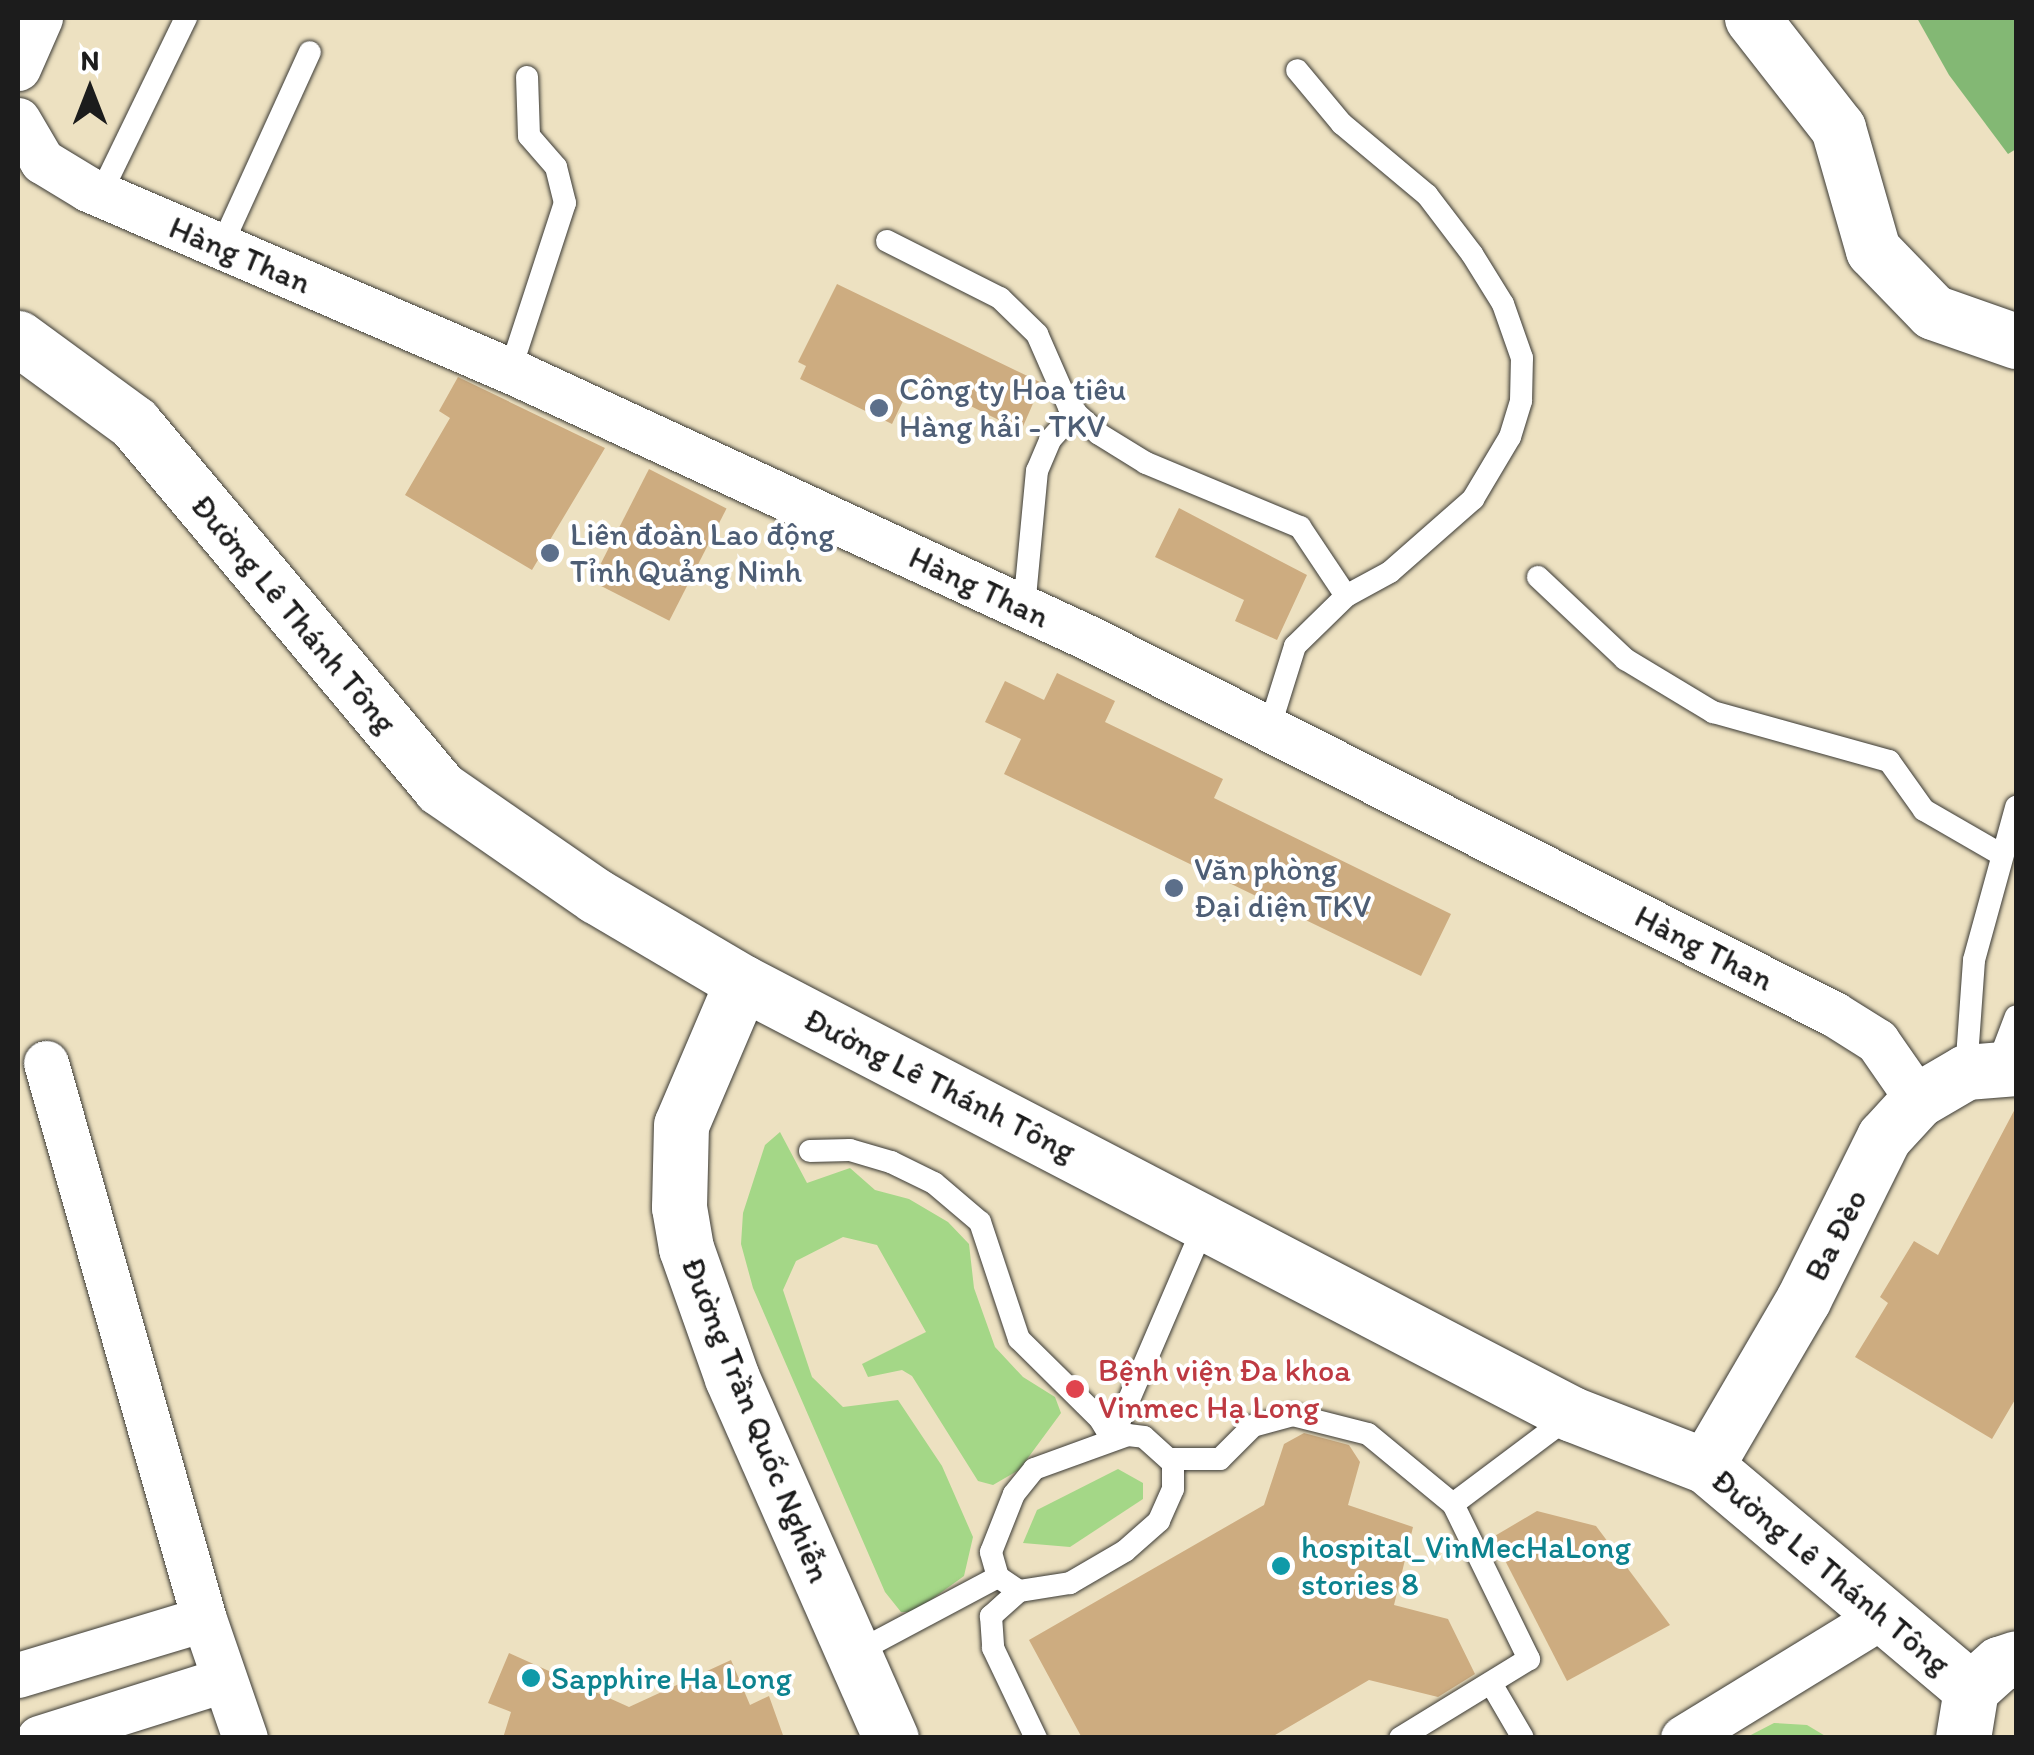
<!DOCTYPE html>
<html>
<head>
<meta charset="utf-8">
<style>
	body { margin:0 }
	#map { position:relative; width:2034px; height:1755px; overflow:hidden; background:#ede1c1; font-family:Itim,sans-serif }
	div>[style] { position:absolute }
	.green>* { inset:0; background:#a4d787 }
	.forest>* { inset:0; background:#83b874 }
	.building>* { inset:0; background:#cdac80; transform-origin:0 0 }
	.roads { filter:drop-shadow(0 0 2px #3b3a35) drop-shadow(0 0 2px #3b3a35) }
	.service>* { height:22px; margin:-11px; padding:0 11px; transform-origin:11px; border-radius:11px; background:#fff }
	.minor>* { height:45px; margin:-22.5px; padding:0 22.5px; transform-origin:22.5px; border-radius:22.5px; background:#fff }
	.tertiary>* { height:55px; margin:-27.5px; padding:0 27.5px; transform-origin:27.5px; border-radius:27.5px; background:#fff }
	.dots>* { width:28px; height:28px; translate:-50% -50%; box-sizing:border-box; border:5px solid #fff; border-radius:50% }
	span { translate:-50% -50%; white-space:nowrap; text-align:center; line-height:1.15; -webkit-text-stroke:8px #fff; paint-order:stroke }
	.street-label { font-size:32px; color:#1c1c1c }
	.service-label { font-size:32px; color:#4e5e75 }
	.left { translate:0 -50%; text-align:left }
	.health-label { font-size:32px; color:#be3a42 }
	.culture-label { font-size:32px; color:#0d838f }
	.frame { position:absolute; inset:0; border:20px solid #1c1c1c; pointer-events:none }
	.north { position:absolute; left:40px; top:40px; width:100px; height:100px; -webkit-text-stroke:8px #fff; paint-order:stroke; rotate:0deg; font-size:28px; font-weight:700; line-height:40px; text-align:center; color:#1c1c1c }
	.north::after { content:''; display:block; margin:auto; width:35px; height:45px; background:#1c1c1c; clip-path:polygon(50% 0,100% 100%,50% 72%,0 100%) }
</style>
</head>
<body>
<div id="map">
	<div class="green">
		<div style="clip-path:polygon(780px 1132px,807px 1183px,850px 1168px,875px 1190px,909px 1199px,948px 1222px,969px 1244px,974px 1288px,995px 1347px,1023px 1377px,1055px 1397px,1061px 1413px,1019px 1470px,993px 1485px,978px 1481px,912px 1376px,902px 1370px,868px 1377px,862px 1364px,926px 1332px,877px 1245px,843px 1237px,796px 1261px,783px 1290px,812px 1377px,843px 1407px,898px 1400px,942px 1466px,973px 1537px,964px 1576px,914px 1612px,901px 1612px,885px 1592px,753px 1288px,741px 1244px,743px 1213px,765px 1145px)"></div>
		<div style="clip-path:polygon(1118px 1469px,1143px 1483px,1143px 1499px,1070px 1547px,1023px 1543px,1037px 1510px)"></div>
		<div style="clip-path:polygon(1774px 1723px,1807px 1725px,1827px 1737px,1747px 1737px)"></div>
	</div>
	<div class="forest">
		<div style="clip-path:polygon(1917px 18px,2016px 18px,2016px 149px,2008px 154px,1949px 75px)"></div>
	</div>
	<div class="building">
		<div style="clip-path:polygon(837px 284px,1042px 383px,1021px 431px,914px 378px,892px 424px,800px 379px,806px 366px,798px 362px)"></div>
		<div style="clip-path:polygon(458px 377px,605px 448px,532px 570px,405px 495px,450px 418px,439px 411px)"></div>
		<div style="left:649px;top:469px;width:87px;height:126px;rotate:27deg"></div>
		<div style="clip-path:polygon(1179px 508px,1307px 575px,1277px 640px,1235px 621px,1244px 600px,1155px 557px)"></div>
		<div style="clip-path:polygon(1057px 673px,1115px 701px,1105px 722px,1223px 779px,1214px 798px,1451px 914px,1421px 976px,1004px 774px,1021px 739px,985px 722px,1005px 681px,1044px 700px)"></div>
		<div style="clip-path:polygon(2016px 1107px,2016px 1398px,1992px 1439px,1855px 1357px,1888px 1303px,1880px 1297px,1914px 1241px,1938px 1255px)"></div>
		<div style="clip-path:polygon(1304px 1433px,1349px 1445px,1360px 1462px,1348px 1505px,1413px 1527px,1394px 1605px,1448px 1619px,1475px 1674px,1438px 1697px,1369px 1680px,1270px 1738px,1082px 1738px,1029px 1640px,1264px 1505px,1284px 1444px)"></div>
		<div style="clip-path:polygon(1537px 1511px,1596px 1526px,1670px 1625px,1567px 1681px,1493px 1537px)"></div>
		<div style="clip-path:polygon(509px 1653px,629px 1707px,731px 1660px,750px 1705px,769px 1696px,784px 1738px,503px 1738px,511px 1712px,488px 1703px)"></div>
	</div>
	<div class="roads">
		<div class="service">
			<div style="left:100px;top:195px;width:197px;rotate:-64.1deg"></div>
			<div style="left:887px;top:241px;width:127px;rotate:26.8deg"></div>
			<div style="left:1000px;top:298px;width:52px;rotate:44.2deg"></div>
			<div style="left:1037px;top:334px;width:80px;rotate:66.3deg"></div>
			<div style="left:1069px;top:407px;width:40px;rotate:42deg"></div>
			<div style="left:1099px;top:434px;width:55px;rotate:31.7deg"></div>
			<div style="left:1146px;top:463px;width:167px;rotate:22.6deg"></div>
			<div style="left:1300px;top:527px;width:83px;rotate:56.3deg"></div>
			<div style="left:221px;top:247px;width:214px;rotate:-65.5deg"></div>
			<div style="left:510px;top:371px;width:177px;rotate:-71.9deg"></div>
			<div style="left:565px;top:203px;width:37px;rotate:-104deg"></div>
			<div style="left:556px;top:167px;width:41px;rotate:-131.1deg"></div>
			<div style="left:529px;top:136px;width:59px;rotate:-91.9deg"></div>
			<div style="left:1538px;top:577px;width:120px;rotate:43.3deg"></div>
			<div style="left:1625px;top:659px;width:103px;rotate:31.1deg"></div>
			<div style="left:1713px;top:712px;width:183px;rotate:15.6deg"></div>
			<div style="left:1889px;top:761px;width:60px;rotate:54.5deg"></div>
			<div style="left:1924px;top:810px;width:90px;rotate:30deg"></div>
			<div style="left:1024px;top:608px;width:138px;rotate:-84.6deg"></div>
			<div style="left:1037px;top:471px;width:34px;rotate:-67deg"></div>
			<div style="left:1050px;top:440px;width:38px;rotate:-48deg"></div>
			<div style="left:1269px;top:729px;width:87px;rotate:-72.6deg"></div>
			<div style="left:1295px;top:646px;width:71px;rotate:-44.4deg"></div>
			<div style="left:1346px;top:596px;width:50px;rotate:-28.6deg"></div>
			<div style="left:1390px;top:572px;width:111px;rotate:-41.3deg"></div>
			<div style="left:1473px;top:499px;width:72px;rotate:-59.2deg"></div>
			<div style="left:1510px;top:437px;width:38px;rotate:-73deg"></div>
			<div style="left:1521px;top:401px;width:43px;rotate:-88.7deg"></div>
			<div style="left:1522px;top:358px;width:57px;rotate:-109.4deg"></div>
			<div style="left:1503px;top:304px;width:59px;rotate:-121.8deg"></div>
			<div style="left:1472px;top:254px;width:74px;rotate:-127.3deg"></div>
			<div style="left:1427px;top:195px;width:111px;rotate:-140.1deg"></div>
			<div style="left:1342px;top:124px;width:70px;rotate:-129.8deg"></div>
			<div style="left:1997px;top:1066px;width:53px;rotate:-69.2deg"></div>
			<div style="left:1966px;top:1072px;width:112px;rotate:-85.9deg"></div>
			<div style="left:1974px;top:960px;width:159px;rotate:-74.6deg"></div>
			<div style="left:810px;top:1151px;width:40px;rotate:-1.4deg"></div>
			<div style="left:850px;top:1150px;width:43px;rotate:16.3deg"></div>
			<div style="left:891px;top:1162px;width:48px;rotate:26deg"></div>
			<div style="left:934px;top:1183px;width:60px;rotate:40.3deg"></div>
			<div style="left:980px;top:1222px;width:123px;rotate:71.6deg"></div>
			<div style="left:1019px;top:1339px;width:114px;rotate:44.6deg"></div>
			<div style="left:1100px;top:1419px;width:23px;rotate:59deg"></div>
			<div style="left:1112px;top:1439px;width:235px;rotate:-66.7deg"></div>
			<div style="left:1169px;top:1459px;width:51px"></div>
			<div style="left:1220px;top:1459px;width:47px;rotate:-45deg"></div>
			<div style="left:1253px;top:1426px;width:41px;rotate:-15.4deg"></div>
			<div style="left:1293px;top:1415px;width:77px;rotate:14.2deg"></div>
			<div style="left:1368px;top:1434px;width:110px;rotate:39.5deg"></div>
			<div style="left:1453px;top:1504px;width:173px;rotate:63.9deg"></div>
			<div style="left:1529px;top:1659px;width:151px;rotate:148.5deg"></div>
			<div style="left:1453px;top:1504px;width:146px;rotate:-36.9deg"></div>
			<div style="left:1019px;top:1591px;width:25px;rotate:-146deg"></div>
			<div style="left:998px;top:1577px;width:26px;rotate:-106deg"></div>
			<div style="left:991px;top:1552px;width:62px;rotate:-68.4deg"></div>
			<div style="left:1014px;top:1494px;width:32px;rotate:-51deg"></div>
			<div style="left:1034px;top:1469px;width:100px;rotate:-19.9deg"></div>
			<div style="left:1128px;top:1435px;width:16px;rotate:7deg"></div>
			<div style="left:1144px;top:1437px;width:39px;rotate:42deg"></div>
			<div style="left:1173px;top:1463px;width:26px;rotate:90deg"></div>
			<div style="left:1173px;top:1489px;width:35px;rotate:114deg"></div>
			<div style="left:1159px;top:1521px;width:45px;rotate:138.6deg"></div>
			<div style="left:1125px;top:1551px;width:64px;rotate:149.8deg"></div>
			<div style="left:1070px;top:1583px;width:52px;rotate:171.1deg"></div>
			<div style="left:1019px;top:1591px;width:38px;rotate:138deg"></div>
			<div style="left:991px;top:1616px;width:32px;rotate:86deg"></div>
			<div style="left:993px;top:1648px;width:100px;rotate:64.5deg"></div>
			<div style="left:853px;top:1654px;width:164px;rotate:-28deg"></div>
			<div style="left:1492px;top:1685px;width:61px;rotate:59.7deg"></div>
		</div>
		<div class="minor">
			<div style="left:18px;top:68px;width:55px;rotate:-66.3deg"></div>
			<div style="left:18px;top:120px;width:48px;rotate:59.7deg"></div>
			<div style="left:42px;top:161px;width:54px;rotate:31.3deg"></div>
			<div style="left:88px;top:189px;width:475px;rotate:23.3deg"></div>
			<div style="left:524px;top:377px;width:622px;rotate:24.79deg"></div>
			<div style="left:1089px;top:638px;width:835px;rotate:26.78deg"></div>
			<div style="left:1834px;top:1014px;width:51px;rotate:32.1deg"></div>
			<div style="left:1877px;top:1041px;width:72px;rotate:55.2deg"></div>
			<div style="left:46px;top:1063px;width:578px;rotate:74.14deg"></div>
			<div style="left:204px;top:1619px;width:126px;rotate:71deg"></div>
			<div style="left:18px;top:1675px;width:194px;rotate:-16.8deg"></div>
			<div style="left:39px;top:1738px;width:193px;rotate:-17.5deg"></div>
			<div style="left:1683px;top:1738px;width:230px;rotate:-31.5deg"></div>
		</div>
		<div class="tertiary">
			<div style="left:1752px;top:18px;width:140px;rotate:52deg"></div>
			<div style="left:1838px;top:128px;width:127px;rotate:74deg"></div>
			<div style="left:1873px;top:250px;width:86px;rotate:45.9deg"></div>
			<div style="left:1933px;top:312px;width:88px;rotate:19.3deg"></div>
			<div style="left:18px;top:338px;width:144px;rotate:36.2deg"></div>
			<div style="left:134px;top:423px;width:476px;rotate:50deg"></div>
			<div style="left:440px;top:788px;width:190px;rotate:34.7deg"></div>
			<div style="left:596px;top:896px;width:169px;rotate:30.5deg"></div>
			<div style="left:742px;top:982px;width:936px;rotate:27.5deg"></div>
			<div style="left:1572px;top:1414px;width:144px;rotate:21.2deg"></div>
			<div style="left:1706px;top:1466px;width:346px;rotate:40.1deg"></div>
			<div style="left:742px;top:982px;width:155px;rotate:113.1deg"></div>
			<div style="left:681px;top:1125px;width:82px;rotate:91.4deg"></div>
			<div style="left:679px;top:1207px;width:42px;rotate:80.3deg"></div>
			<div style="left:686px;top:1248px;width:138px;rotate:70.5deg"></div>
			<div style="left:732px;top:1378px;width:394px;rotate:66.2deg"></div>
			<div style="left:1706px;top:1466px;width:192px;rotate:-59.7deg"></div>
			<div style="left:1803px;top:1300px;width:182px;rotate:-63.6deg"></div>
			<div style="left:1884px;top:1137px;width:50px;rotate:-47.4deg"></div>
			<div style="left:1918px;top:1100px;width:56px;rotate:-30.3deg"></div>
			<div style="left:1966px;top:1072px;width:50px;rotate:-4.6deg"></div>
			<div style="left:1963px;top:1738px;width:50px;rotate:-80.7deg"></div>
			<div style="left:1971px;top:1689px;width:38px;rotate:-42deg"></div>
			<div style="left:1999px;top:1664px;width:18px;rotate:-19deg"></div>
		</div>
	</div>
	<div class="dots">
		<div style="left:879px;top:408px;background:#5c6f8a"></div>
		<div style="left:550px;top:553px;background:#5c6f8a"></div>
		<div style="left:1174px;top:888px;background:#5c6f8a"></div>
		<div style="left:1075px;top:1389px;background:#e0444e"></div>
		<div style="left:1281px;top:1566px;background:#0f9aa8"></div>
		<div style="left:531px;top:1678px;background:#0f9aa8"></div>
	</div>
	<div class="street-label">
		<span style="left:240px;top:255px;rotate:23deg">Hàng Than</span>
		<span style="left:979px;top:587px;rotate:25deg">Hàng Than</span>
		<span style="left:294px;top:614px;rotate:50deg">Đường Lê Thánh Tông</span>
		<span style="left:1704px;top:948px;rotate:27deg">Hàng Than</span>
		<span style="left:940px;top:1085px;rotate:27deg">Đường Lê Thánh Tông</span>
		<span style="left:1836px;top:1235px;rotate:-63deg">Ba Đèo</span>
		<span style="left:756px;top:1420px;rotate:68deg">Đường Trần Quốc Nghiễn</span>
		<span style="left:1831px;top:1572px;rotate:40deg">Đường Lê Thánh Tông</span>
	</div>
	<div class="service-label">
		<span class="left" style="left:899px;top:408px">Công ty Hoa tiêu<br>Hàng hải - TKV</span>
		<span class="left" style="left:570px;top:553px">Liên đoàn Lao động<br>Tỉnh Quảng Ninh</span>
		<span class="left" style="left:1194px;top:888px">Văn phòng<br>Đại diện TKV</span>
	</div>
	<div class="health-label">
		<span class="left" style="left:1098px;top:1389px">Bệnh viện Đa khoa<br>Vinmec Hạ Long</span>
	</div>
	<div class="culture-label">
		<span class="left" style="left:1301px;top:1566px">hospital_VinMecHaLong<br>stories 8</span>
		<span class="left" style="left:551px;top:1678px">Sapphire Ha Long</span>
	</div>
	<div class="frame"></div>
	<div class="north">N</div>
</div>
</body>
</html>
